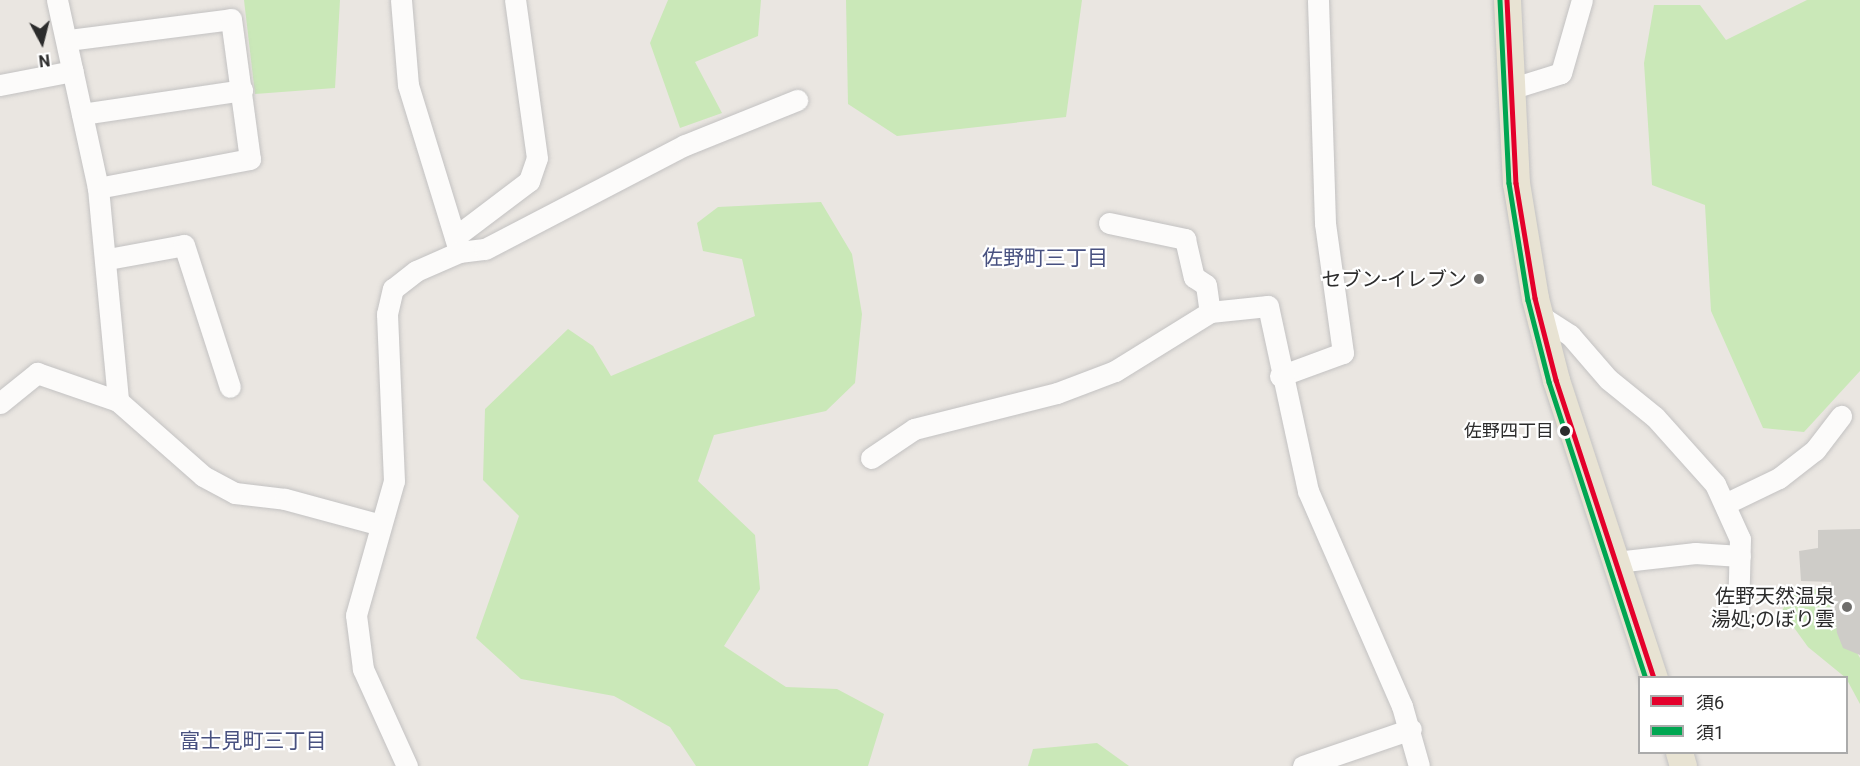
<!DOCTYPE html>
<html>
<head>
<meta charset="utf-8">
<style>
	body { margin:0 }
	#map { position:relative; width:1860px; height:766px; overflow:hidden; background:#eae6e1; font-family:Roboto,"Noto Sans JP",sans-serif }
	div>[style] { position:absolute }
	.green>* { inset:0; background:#cae8b8 }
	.building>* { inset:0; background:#ceccc8 }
	.roads { filter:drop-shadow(0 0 2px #c3c2c2) drop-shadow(0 0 2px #c3c2c2) }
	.minor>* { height:21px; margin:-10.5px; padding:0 10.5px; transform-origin:10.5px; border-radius:10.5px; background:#fcfbfa }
	.major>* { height:27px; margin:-13.5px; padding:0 13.5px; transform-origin:13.5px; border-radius:13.5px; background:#e8e3d3 }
	.bus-1>* { height:4.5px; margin:-2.25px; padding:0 2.25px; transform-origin:2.25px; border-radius:2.25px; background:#e4002b }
	.bus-2>* { height:4.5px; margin:-2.25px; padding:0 2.25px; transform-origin:2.25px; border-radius:2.25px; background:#00a651 }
	.dots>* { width:16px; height:16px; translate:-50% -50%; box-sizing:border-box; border:3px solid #fff; border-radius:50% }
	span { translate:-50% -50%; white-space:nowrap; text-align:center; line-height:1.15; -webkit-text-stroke:4.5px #fff; paint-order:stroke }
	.bus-label { font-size:18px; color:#2c2c2c }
	.right { translate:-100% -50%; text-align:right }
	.poi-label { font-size:20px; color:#2c2c2c }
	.neighbourhood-label { font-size:21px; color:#485180 }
	.legend { position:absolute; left:1638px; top:676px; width:210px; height:78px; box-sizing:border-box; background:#fff; border:2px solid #ababab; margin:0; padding:8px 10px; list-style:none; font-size:18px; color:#2c2c2c }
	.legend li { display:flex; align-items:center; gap:12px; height:30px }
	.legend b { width:30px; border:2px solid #ababab }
	.north { position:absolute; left:12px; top:12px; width:60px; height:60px; -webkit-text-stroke:4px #fff; paint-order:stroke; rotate:173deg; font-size:16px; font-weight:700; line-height:24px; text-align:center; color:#2c2c2c }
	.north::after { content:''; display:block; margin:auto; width:21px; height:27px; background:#2c2c2c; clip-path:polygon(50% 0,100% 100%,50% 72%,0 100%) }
</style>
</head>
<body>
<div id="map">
	<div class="green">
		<div style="clip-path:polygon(244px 0,340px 0,335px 88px,255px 94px)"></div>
		<div style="clip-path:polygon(668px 0,761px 0,758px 36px,695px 62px,722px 113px,680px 128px,650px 43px)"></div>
		<div style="clip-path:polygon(846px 0,1082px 0,1066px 117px,897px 136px,848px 104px)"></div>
		<div style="clip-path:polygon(1807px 0,1860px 0,1860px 371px,1804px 432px,1763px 428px,1711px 311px,1705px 205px,1652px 185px,1644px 63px,1654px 5px,1700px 5px,1726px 40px)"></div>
		<div style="clip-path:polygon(821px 202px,852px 254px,862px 314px,855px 383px,826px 411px,714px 435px,698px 481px,755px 535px,760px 589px,724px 646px,786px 687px,837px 689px,884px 714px,868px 766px,696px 766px,670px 727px,614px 696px,521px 679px,476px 638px,519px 516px,483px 480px,485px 409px,568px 329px,593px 346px,611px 376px,755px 316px,742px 259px,703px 251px,697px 223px,718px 207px)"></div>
		<div style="clip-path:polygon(1795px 586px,1821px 590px,1860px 658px,1860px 704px,1846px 678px,1808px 647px,1782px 611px)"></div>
		<div style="clip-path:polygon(1097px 743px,1129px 766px,1028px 766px,1033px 749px)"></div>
	</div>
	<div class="building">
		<div style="clip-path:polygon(1860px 529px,1860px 655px,1843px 648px,1837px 633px,1831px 582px,1801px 581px,1799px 551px,1818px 548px,1818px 530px)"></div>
	</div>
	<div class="roads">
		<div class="minor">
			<div style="left:57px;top:0;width:192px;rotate:77.7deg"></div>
			<div style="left:98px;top:188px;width:214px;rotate:84.6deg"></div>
			<div style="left:118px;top:401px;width:113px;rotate:41.4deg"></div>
			<div style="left:203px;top:476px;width:36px;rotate:28deg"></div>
			<div style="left:235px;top:493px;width:50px;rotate:6.8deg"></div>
			<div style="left:285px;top:499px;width:99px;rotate:15.2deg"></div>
			<div style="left:401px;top:0;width:85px;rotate:85.3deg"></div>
			<div style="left:408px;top:85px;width:170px;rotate:72.9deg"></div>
			<div style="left:68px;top:40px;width:164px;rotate:-7.3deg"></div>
			<div style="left:231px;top:19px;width:141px;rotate:82.3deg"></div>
			<div style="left:250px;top:159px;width:155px;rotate:169.2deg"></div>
			<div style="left:0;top:85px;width:74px;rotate:-10.9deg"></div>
			<div style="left:1510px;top:89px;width:53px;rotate:-17.4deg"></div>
			<div style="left:1561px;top:73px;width:76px;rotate:-74deg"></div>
			<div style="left:82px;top:114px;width:162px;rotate:-8.5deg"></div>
			<div style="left:1109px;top:223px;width:78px;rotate:11.9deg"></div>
			<div style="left:1185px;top:239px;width:39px;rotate:77deg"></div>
			<div style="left:1194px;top:277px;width:14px;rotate:34deg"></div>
			<div style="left:1206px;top:285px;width:27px;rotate:82deg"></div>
			<div style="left:455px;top:237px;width:93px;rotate:-37.1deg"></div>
			<div style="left:529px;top:181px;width:24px;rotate:-71deg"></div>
			<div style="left:537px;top:158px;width:160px;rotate:-97.9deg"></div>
			<div style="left:108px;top:259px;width:77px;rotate:-10.4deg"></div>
			<div style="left:184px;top:245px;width:149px;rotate:72.1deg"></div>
			<div style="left:1539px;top:315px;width:37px;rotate:33deg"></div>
			<div style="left:1570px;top:335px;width:58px;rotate:49.2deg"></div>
			<div style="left:1608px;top:379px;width:60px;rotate:39deg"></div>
			<div style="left:1655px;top:417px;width:90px;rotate:48.2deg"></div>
			<div style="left:1715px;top:484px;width:60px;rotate:65.6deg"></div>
			<div style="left:1740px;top:539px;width:77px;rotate:91.5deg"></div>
			<div style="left:1280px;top:376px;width:67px;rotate:-20.1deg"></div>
			<div style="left:1343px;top:353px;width:131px;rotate:-97.9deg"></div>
			<div style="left:1325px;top:223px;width:223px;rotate:-91.8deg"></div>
			<div style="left:0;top:403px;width:48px;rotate:-39deg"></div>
			<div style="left:37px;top:373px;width:86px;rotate:19.1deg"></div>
			<div style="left:871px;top:458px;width:52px;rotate:-34deg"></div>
			<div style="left:914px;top:429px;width:147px;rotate:-14.1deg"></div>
			<div style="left:1057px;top:393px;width:62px;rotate:-20.8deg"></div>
			<div style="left:1115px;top:371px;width:112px;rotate:-31.8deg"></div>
			<div style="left:1210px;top:312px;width:58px;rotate:-5.9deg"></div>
			<div style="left:1268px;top:306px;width:189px;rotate:77.8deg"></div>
			<div style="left:1308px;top:491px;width:235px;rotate:66.4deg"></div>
			<div style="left:1402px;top:706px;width:62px;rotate:74.2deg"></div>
			<div style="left:1727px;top:503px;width:58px;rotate:-25.7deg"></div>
			<div style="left:1779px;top:478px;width:46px;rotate:-37.9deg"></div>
			<div style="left:1815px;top:450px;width:43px;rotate:-52.6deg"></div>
			<div style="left:1616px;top:562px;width:80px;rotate:-6.5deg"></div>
			<div style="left:1695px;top:553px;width:45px;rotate:3.8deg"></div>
			<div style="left:407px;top:766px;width:107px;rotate:-114.4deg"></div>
			<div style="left:363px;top:669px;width:54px;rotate:-97.4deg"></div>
			<div style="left:356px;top:615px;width:139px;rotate:-74.2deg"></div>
			<div style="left:394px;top:481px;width:167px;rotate:-92.4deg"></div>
			<div style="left:387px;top:314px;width:26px;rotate:-77deg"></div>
			<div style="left:393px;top:289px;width:29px;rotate:-38deg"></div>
			<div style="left:416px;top:271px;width:47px;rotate:-23.8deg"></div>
			<div style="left:459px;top:252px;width:26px;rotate:-7deg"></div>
			<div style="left:485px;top:249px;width:225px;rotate:-27.5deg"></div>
			<div style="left:685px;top:145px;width:121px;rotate:-21.9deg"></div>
			<div style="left:1303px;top:766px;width:114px;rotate:-18.9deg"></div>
		</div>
		<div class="major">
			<div style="left:1507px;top:0;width:183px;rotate:87.2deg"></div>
			<div style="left:1516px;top:183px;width:117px;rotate:80.6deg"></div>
			<div style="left:1535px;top:298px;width:85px;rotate:75.6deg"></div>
			<div style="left:1556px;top:380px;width:314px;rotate:71.8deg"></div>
			<div style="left:1679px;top:752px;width:15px;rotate:74deg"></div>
		</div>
	</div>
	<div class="bus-1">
		<div style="left:1507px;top:0;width:183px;rotate:87.2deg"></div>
		<div style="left:1516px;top:183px;width:117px;rotate:80.6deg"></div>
		<div style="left:1535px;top:298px;width:85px;rotate:75.6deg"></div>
		<div style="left:1556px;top:380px;width:314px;rotate:71.8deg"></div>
	</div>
	<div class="bus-2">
		<div style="left:1500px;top:0;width:183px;rotate:87.2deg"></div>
		<div style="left:1509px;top:183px;width:119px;rotate:80.8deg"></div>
		<div style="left:1528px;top:300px;width:85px;rotate:75.6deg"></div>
		<div style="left:1549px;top:382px;width:311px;rotate:71.9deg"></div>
	</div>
	<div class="dots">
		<div style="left:1479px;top:279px;background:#6e6d6b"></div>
		<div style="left:1565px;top:431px;background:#2c2c2c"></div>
		<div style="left:1847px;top:607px;background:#6e6d6b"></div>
	</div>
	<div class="bus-label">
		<span class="right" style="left:1554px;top:431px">佐野四丁目</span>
	</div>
	<div class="poi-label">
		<span class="right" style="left:1467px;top:279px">セブン-イレブン</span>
		<span class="right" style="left:1835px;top:608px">佐野天然温泉<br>湯処;のぼり雲</span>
	</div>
	<div class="neighbourhood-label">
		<span style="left:1045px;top:258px">佐野町三丁目</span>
		<span style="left:253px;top:741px">富士見町三丁目</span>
	</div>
	<ul class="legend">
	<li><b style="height:8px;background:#e4002b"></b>須6</li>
	<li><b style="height:8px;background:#00a651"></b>須1</li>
	</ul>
	<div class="north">N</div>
</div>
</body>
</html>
